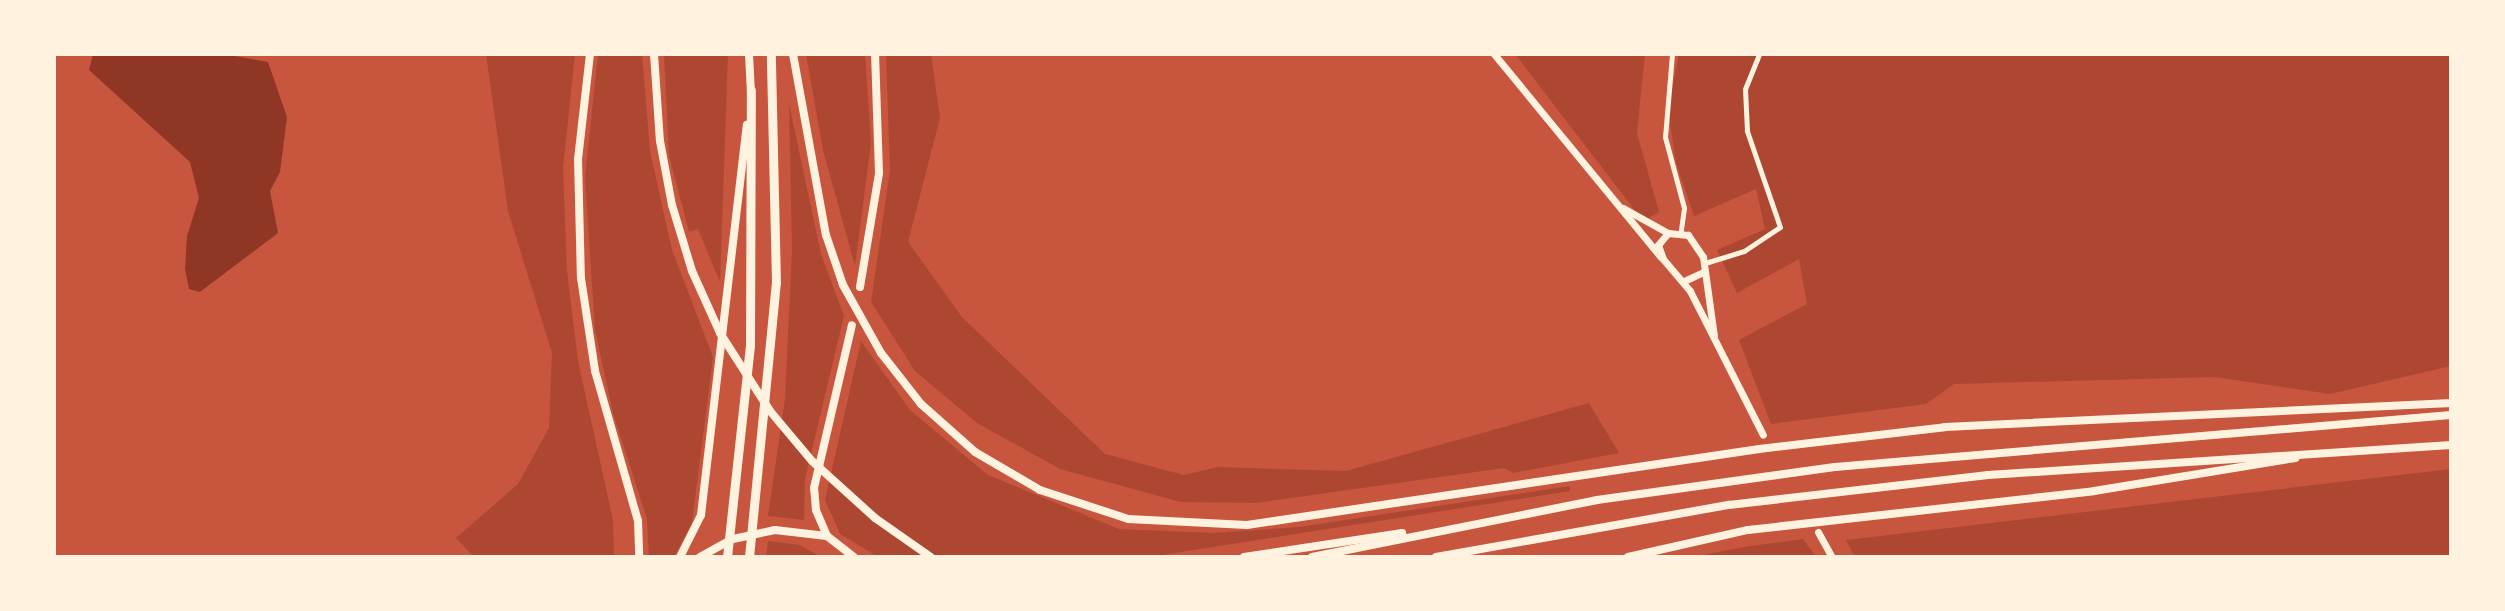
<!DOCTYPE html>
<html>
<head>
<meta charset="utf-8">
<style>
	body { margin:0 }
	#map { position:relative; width:2505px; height:611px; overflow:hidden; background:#c8553d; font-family:"Varela Round",sans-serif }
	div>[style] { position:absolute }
	.green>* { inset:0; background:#ae4732 }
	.water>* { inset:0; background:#8f3625 }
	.minor>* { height:5px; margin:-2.5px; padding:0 2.5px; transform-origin:2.5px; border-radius:2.5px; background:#fff3e0 }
	.secondary>* { height:7px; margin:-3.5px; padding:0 3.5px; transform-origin:3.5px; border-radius:3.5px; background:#fff3e0 }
	.trunk>* { height:8px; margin:-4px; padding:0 4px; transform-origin:4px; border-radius:4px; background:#fff3e0 }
	.motorway>* { height:9px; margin:-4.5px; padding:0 4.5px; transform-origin:4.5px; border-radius:4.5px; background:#fff3e0 }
	span { translate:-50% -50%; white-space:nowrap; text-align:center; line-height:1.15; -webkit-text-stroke:4.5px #fff3e0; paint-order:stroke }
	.frame { position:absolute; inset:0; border:56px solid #fff3e0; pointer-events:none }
</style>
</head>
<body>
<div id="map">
	<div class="green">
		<div style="clip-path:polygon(486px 54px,575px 54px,563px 168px,567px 271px,578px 361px,613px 520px,614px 557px,474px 557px,456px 538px,518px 484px,549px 428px,552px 353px,508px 211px)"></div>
		<div style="clip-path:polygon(598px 54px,642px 54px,650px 151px,672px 250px,713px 357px,692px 523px,674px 557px,649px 557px,647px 519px,613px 413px,595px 330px,585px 178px)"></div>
		<div style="clip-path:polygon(664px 54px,728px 54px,720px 282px,698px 229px,689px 232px,669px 155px)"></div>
		<div style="clip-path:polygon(806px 54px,865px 54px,871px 143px,855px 266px,823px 150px)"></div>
		<div style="clip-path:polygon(886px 54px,931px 54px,940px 118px,908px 242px,962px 317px,1105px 454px,1184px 475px,1218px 467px,1346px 471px,1589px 403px,1619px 453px,1513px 473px,1504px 468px,1256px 503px,1181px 502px,1060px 469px,977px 423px,915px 371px,871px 302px,890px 170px)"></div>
		<div style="clip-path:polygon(1515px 54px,1645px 54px,1637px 133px,1659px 212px,1643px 221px)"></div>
		<div style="clip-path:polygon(1679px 54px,2451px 54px,2451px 366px,2330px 394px,2214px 377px,1954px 384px,1926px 404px,1771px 424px,1739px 340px,1807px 304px,1799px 259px,1737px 293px,1717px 250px,1765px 229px,1756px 189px,1694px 216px,1676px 163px,1668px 109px)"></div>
		<div style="clip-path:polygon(789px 104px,821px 254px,844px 316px,805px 479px,804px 520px,768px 516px,785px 399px,792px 250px)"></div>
		<div style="clip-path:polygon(861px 341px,910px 410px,988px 475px,1119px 529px,1213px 533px,1299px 527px,1570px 486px,1570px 491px,1149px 557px,878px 557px,840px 534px,825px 500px)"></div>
		<div style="clip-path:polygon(2451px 469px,2451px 557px,1855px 557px,1846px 540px)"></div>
		<div style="clip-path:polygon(1803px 539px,1816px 557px,1692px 557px,1744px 547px)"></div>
		<div style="clip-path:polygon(768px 541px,800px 545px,821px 557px,766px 557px)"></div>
	</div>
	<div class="water">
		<div style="clip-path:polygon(93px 54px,223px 54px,268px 62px,287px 117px,280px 172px,270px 191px,278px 233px,200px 292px,189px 289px,185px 269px,187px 236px,199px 198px,190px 162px,89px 70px)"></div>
	</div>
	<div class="minor">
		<div style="left:1672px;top:54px;width:83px;rotate:94.8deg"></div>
		<div style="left:1665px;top:137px;width:73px;rotate:75deg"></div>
		<div style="left:1684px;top:208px;width:22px;rotate:98deg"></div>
		<div style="left:1705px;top:263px;width:41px;rotate:-17.1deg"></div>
		<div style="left:1744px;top:251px;width:43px;rotate:-33.7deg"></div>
		<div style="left:1780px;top:227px;width:102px;rotate:-109deg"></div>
		<div style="left:1747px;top:131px;width:42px;rotate:-92.7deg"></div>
		<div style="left:1745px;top:89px;width:38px;rotate:-68deg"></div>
	</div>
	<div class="secondary">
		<div style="left:1494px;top:54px;width:263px;rotate:50.6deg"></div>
		<div style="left:1623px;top:208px;width:51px;rotate:29.1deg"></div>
		<div style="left:1684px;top:281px;width:21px;rotate:-25deg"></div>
		<div style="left:1714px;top:336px;width:80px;rotate:-97.9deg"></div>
		<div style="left:1703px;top:257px;width:27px;rotate:-124deg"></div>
		<div style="left:1688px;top:235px;width:20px;rotate:-174deg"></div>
		<div style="left:1668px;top:233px;width:16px;rotate:130deg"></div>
		<div style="left:1658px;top:245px;width:15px;rotate:70deg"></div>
		<div style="left:1663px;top:259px;width:42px;rotate:49.8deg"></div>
		<div style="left:1690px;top:291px;width:161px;rotate:63.1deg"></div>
		<div style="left:1818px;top:532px;width:29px;rotate:61deg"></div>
	</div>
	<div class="trunk">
		<div style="left:590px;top:54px;width:106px;rotate:96.5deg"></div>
		<div style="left:578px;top:159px;width:119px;rotate:88.6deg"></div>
		<div style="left:581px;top:278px;width:94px;rotate:81.4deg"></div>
		<div style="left:595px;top:371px;width:156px;rotate:74deg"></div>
		<div style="left:638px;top:521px;width:36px;rotate:88deg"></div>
		<div style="left:654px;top:54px;width:87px;rotate:86.1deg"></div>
		<div style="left:660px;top:141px;width:65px;rotate:79.4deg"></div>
		<div style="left:672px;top:205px;width:69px;rotate:73.1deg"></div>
		<div style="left:692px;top:271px;width:68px;rotate:65.7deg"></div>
		<div style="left:720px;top:333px;width:93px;rotate:57.3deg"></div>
		<div style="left:770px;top:411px;width:65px;rotate:50deg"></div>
		<div style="left:812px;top:461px;width:85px;rotate:42.1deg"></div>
		<div style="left:875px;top:518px;width:68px;rotate:34.9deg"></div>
		<div style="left:749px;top:54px;width:40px;rotate:87.1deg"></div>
		<div style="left:793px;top:54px;width:184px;rotate:79.7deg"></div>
		<div style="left:826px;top:235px;width:53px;rotate:71.2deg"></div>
		<div style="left:843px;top:285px;width:78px;rotate:60.8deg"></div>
		<div style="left:881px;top:353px;width:65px;rotate:51.9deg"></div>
		<div style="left:921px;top:404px;width:72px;rotate:41.6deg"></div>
		<div style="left:975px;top:452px;width:75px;rotate:30.3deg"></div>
		<div style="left:1040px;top:490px;width:93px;rotate:18.2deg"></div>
		<div style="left:1128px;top:519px;width:119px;rotate:2.9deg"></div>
		<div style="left:1247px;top:525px;width:518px;rotate:-8.44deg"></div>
		<div style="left:1759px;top:449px;width:187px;rotate:-6.7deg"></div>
		<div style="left:1945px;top:427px;width:507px;rotate:-2.72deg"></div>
		<div style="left:860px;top:287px;width:116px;rotate:-80.5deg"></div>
		<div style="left:879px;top:173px;width:119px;rotate:-91.9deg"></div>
		<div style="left:827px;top:536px;width:28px;rotate:-113deg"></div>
		<div style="left:816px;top:510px;width:22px;rotate:-95deg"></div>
		<div style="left:814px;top:488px;width:167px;rotate:-76.9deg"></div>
		<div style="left:680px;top:557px;width:47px;rotate:-63.4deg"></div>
		<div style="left:701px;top:515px;width:393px;rotate:-83.3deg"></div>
		<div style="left:700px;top:557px;width:38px;rotate:-29deg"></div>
		<div style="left:733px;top:539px;width:43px;rotate:-12.1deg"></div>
		<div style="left:775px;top:530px;width:52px;rotate:6.6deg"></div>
		<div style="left:827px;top:536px;width:34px;rotate:38deg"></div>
		<div style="left:1244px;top:557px;width:160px;rotate:-8.6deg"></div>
		<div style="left:1312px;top:557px;width:291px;rotate:-11.3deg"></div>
		<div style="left:1597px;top:500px;width:240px;rotate:-7.9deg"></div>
		<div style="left:1835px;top:467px;width:618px;rotate:-4.83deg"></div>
		<div style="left:1436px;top:557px;width:298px;rotate:-10.1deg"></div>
		<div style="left:1729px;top:505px;width:261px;rotate:-6.6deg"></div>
		<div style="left:1988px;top:475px;width:464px;rotate:-3.7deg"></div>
		<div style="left:1628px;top:557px;width:123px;rotate:-12.7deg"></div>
		<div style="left:1748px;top:530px;width:348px;rotate:-6.4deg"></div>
		<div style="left:2094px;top:491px;width:204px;rotate:-9.3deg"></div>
	</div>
	<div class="motorway">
		<div style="left:727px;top:557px;width:213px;rotate:-83.8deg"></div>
		<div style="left:750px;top:345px;width:255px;rotate:-89.8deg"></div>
		<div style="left:749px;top:557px;width:275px;rotate:-84.4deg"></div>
		<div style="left:776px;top:283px;width:229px;rotate:-91.3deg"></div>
	</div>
	<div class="frame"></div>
</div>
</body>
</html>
